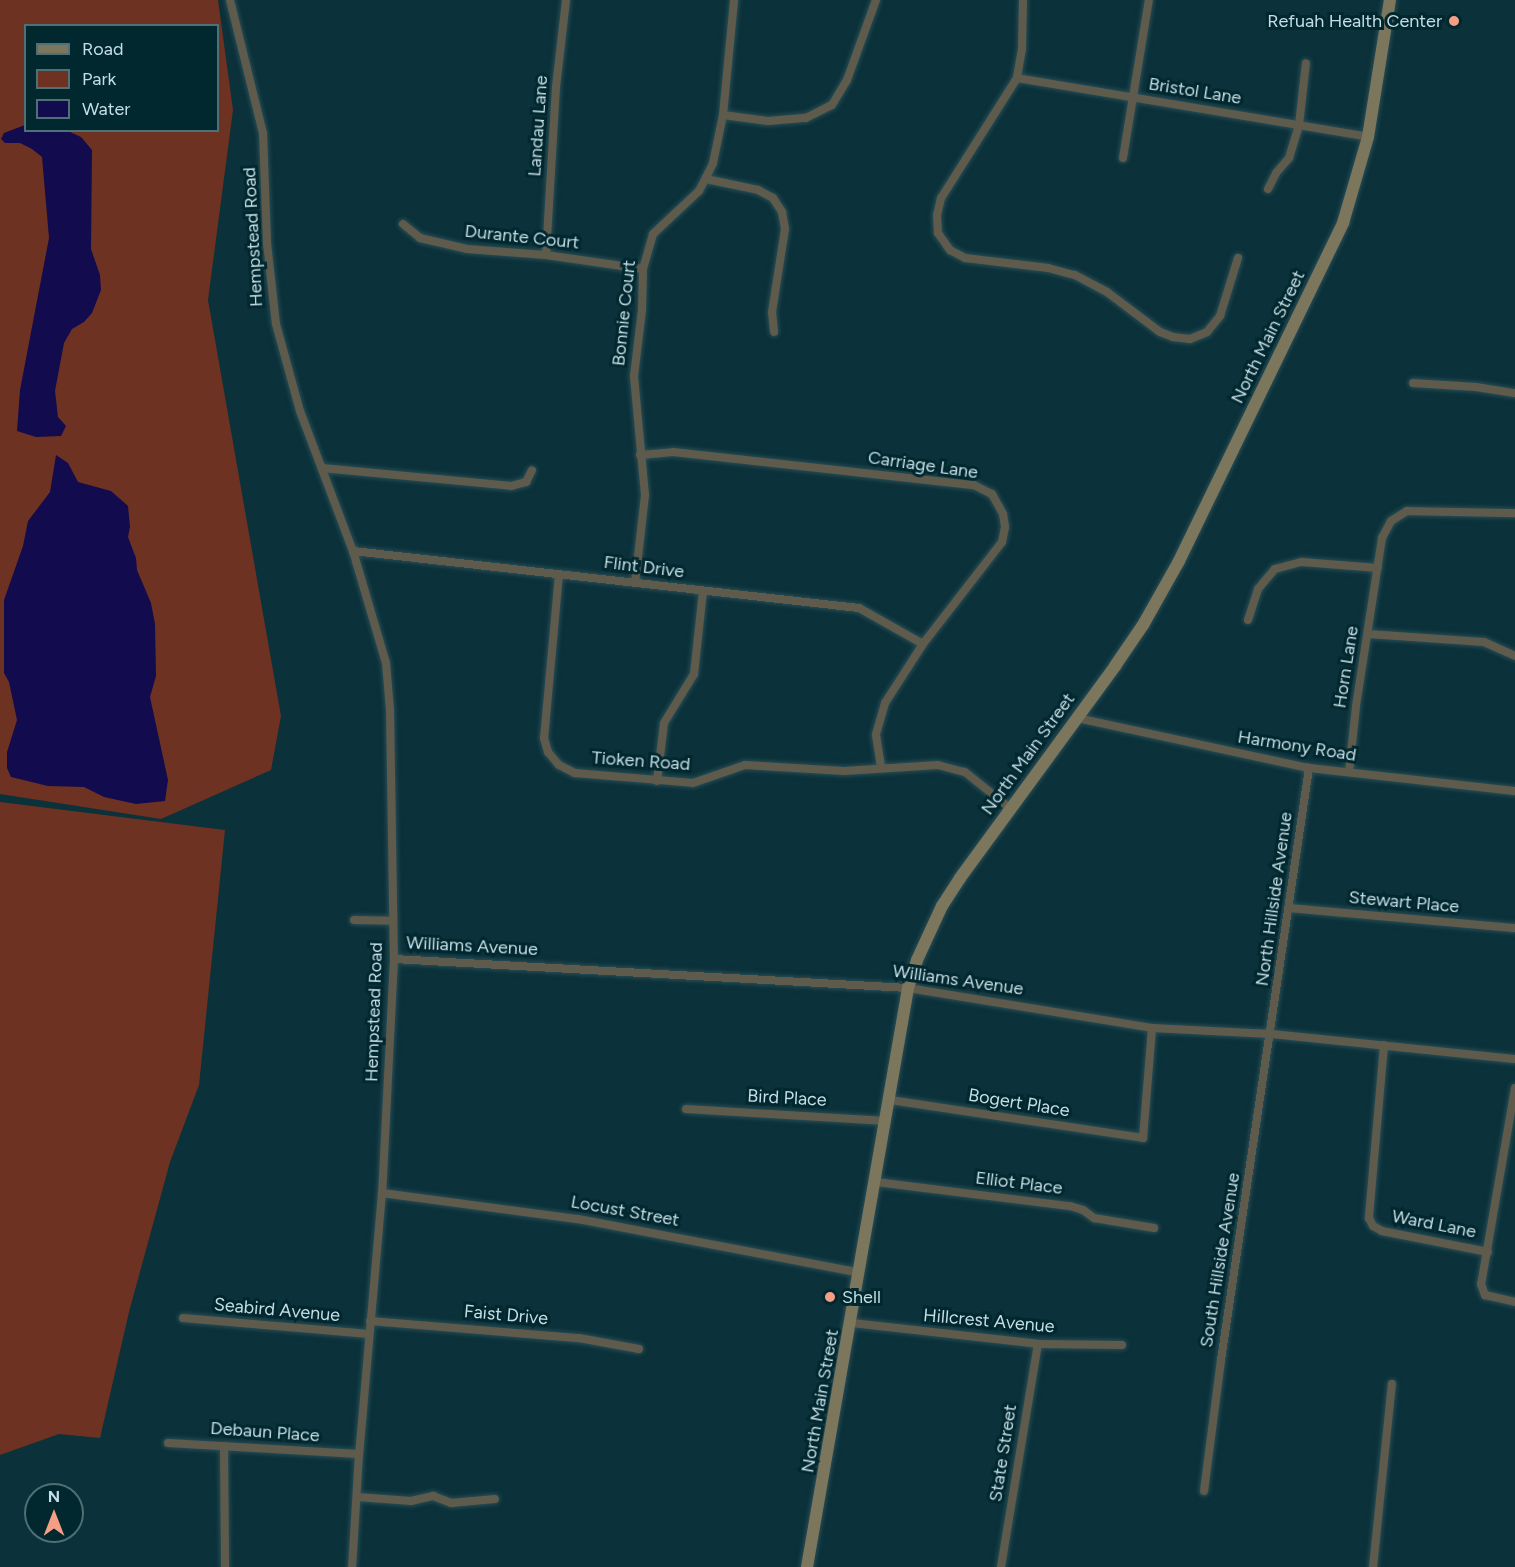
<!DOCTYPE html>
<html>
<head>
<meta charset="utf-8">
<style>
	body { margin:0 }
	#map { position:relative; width:1515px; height:1567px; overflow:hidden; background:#0b313a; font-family:Figtree,sans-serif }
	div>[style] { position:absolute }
	.green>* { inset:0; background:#6e3222 }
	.water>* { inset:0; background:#120b4d }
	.roads { filter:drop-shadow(0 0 2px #294d55) drop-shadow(0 0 2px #294d55) }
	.minor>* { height:8px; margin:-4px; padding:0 4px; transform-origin:4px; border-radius:4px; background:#5f5b4c }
	.secondary>* { height:12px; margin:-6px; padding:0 6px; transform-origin:6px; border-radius:6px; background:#7c765d }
	.dots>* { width:16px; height:16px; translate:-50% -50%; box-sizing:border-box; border:3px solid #01272f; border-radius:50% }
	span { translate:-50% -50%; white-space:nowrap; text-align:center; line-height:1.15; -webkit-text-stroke:6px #01272f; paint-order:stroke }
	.poi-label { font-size:18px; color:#c5dde4 }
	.right { translate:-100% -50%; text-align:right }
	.left { translate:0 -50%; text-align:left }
	.street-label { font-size:18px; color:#c5dde4 }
	.legend { position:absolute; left:24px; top:24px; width:195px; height:108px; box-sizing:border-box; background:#01272f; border:2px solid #4f7077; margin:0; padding:8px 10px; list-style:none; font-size:18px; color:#c5dde4 }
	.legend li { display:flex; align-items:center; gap:12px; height:30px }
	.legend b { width:30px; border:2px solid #4f7077 }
	.north { position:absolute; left:24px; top:1483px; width:60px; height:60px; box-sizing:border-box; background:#01272f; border:2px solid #4f7077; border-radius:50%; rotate:0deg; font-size:16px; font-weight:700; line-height:24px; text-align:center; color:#c5dde4 }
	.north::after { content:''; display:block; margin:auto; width:21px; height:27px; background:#f49e86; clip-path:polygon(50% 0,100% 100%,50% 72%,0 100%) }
</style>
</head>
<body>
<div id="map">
	<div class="green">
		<div style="clip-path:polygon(evenodd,0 0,218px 0,233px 110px,208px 300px,281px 716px,271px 770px,161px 819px,0 794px,0 0,26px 26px,218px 26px,218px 130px,26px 130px,26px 26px)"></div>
		<div style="clip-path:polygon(0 802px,225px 830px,199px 1085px,170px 1162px,129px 1312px,100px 1438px,59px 1434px,0 1455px)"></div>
	</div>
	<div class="water">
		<div style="clip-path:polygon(25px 125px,26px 130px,68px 131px,81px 137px,92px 150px,91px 249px,100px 275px,101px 290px,92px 313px,84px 322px,72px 329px,64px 343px,55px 391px,58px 417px,66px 426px,61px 436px,36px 437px,17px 431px,20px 390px,49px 238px,42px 157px,32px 149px,20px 143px,5px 143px,1px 139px,4px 133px)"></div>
		<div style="clip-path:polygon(56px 455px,68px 463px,78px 482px,111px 491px,128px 506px,130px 527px,128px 537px,136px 558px,137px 570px,151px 603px,155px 624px,156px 676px,150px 697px,168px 780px,165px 801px,136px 804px,104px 797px,84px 787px,48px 786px,11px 777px,7px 768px,7px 752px,17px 720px,9px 682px,4px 673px,4px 600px,23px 546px,28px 521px,50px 492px)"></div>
	</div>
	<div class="roads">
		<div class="minor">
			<div style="left:230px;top:0;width:137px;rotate:76.1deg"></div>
			<div style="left:263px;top:133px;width:110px;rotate:87.9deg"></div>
			<div style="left:267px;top:243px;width:81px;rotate:83.7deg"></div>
			<div style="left:276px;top:324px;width:90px;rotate:74.6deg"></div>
			<div style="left:300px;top:411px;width:150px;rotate:69.3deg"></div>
			<div style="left:353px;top:551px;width:117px;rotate:73.6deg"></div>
			<div style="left:386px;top:663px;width:47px;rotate:85.1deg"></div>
			<div style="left:390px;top:710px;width:249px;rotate:89.1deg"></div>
			<div style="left:394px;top:959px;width:234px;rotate:92.9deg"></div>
			<div style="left:382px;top:1193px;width:262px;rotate:95deg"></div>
			<div style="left:359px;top:1454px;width:113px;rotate:93.5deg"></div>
			<div style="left:1023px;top:0;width:49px;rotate:91.2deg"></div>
			<div style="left:1022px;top:49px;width:29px;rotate:100deg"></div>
			<div style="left:1017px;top:78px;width:142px;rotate:122.3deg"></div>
			<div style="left:941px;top:198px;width:17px;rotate:103deg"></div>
			<div style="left:937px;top:215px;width:18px;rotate:87deg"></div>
			<div style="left:938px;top:233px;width:21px;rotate:55deg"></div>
			<div style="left:950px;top:250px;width:17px;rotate:28deg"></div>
			<div style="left:965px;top:258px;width:84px;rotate:6.9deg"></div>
			<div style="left:1048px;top:268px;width:28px;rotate:15deg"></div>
			<div style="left:1075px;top:275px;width:36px;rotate:28deg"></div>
			<div style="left:1107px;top:292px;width:66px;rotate:37deg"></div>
			<div style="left:1160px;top:332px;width:14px;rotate:21deg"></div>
			<div style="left:1173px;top:337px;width:17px;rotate:7deg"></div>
			<div style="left:1190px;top:339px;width:18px;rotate:-22deg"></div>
			<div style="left:1207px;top:332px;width:21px;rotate:-51deg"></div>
			<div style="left:1220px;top:316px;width:61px;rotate:-72.8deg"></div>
			<div style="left:1017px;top:78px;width:356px;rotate:9.5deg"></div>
			<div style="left:723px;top:115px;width:45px;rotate:7.6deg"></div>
			<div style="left:768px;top:121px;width:38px;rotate:-5deg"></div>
			<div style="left:806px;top:118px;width:29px;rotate:-27deg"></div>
			<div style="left:832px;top:105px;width:29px;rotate:-59deg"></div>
			<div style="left:847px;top:80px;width:85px;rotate:-70.1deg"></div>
			<div style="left:1123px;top:158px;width:160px;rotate:-80.7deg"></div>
			<div style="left:706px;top:179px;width:53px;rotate:11.9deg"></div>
			<div style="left:758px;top:190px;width:17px;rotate:28deg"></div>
			<div style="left:773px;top:198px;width:17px;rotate:57deg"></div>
			<div style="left:782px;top:212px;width:17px;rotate:80deg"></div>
			<div style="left:785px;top:229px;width:84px;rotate:98.9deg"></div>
			<div style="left:772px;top:312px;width:20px;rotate:84deg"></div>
			<div style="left:1268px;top:189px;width:18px;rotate:-63deg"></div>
			<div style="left:1276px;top:173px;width:20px;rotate:-49deg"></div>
			<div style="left:1289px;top:158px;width:34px;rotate:-73deg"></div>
			<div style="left:1299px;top:125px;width:62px;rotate:-83.6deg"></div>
			<div style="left:403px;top:224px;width:22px;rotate:39deg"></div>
			<div style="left:420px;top:238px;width:48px;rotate:13.2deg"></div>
			<div style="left:467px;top:249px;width:79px;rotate:4.3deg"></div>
			<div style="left:546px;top:255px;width:98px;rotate:8.2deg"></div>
			<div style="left:546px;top:255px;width:168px;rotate:-86.6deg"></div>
			<div style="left:556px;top:87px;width:88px;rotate:-83.4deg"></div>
			<div style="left:1413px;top:383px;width:63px;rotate:3.6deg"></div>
			<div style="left:1476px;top:387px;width:39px;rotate:9deg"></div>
			<div style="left:640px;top:455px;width:33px;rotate:-5deg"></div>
			<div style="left:673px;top:452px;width:303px;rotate:6.3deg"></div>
			<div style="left:974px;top:485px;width:20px;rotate:27deg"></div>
			<div style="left:992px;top:494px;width:23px;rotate:61deg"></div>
			<div style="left:1003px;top:514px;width:13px;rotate:81deg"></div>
			<div style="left:1005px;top:527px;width:15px;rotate:101deg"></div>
			<div style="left:1002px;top:542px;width:129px;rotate:127.8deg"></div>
			<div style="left:923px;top:644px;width:70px;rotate:122.8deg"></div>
			<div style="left:885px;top:703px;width:33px;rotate:106deg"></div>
			<div style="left:876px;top:735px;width:33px;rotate:81deg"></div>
			<div style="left:322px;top:468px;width:190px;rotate:5.4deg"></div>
			<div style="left:511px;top:486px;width:16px;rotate:-15deg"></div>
			<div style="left:526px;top:482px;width:13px;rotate:-63deg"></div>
			<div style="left:353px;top:551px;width:509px;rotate:6.43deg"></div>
			<div style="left:859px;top:608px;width:73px;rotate:29.4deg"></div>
			<div style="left:559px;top:574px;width:165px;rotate:95.2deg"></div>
			<div style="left:544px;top:738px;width:15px;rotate:74deg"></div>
			<div style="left:548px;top:752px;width:17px;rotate:50deg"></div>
			<div style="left:559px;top:765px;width:18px;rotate:27deg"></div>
			<div style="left:575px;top:773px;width:118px;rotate:4.8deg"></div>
			<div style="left:693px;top:783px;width:55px;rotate:-19.1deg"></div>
			<div style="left:745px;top:765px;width:99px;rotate:3.5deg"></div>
			<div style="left:844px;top:771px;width:94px;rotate:-3.7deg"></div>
			<div style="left:938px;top:765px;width:28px;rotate:15deg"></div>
			<div style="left:965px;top:772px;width:58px;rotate:38.7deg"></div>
			<div style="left:635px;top:583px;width:89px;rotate:-83.5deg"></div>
			<div style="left:645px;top:495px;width:120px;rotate:-95.3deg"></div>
			<div style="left:634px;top:376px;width:66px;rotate:-83.1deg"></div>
			<div style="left:642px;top:310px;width:41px;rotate:-88.6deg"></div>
			<div style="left:643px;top:269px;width:36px;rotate:-74deg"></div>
			<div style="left:653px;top:234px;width:63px;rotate:-43.1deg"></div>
			<div style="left:699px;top:191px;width:31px;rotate:-63deg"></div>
			<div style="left:713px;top:163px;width:49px;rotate:-78.2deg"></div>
			<div style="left:723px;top:115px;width:116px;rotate:-84.5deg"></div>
			<div style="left:1248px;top:620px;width:33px;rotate:-72deg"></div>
			<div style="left:1258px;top:589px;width:26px;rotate:-50deg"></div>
			<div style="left:1275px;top:569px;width:28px;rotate:-15deg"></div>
			<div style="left:1302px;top:562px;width:76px;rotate:4.5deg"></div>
			<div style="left:1368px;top:634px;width:116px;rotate:3.9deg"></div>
			<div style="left:1484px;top:642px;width:34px;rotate:24deg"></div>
			<div style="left:1077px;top:718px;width:237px;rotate:12.2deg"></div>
			<div style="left:1309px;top:768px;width:207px;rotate:6.4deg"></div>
			<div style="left:1349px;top:772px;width:66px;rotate:-83.9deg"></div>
			<div style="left:1356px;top:706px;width:170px;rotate:-81.2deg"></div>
			<div style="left:1382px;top:538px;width:19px;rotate:-62deg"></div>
			<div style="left:1391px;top:521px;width:19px;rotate:-32deg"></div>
			<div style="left:1407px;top:511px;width:108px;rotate:1.1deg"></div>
			<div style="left:657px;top:781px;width:58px;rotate:-83.1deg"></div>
			<div style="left:664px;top:723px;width:57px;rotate:-58.5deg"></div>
			<div style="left:694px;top:674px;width:83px;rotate:-83.8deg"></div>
			<div style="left:1290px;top:908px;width:226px;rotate:5.1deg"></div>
			<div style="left:354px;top:920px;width:39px;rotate:1deg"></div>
			<div style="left:394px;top:959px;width:515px;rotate:3.23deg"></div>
			<div style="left:908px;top:988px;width:247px;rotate:9.3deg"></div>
			<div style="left:1152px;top:1028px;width:119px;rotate:2.9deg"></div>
			<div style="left:1271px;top:1034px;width:245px;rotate:5.9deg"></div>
			<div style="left:1384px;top:1045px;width:174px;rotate:95deg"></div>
			<div style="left:1369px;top:1218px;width:9px;rotate:63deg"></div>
			<div style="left:1373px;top:1226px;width:10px;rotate:29deg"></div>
			<div style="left:1382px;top:1231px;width:108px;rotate:11.2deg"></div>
			<div style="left:1515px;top:1088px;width:199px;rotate:99.8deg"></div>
			<div style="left:1481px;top:1284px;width:12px;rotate:70deg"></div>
			<div style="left:1485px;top:1295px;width:31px;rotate:13deg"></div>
			<div style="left:890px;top:1100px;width:256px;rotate:8.5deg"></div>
			<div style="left:1143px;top:1138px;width:110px;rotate:-85.3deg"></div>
			<div style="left:686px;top:1109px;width:201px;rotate:3.4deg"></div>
			<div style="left:876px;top:1182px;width:195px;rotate:7.1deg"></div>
			<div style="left:1070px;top:1206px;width:14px;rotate:17deg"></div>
			<div style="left:1083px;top:1210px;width:14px;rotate:36deg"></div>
			<div style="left:1094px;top:1218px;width:61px;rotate:9.5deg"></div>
			<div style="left:382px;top:1193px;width:198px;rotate:7.6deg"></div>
			<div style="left:578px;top:1219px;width:287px;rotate:10.8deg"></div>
			<div style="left:183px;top:1318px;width:187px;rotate:4.9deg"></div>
			<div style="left:370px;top:1321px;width:210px;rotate:4.7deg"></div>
			<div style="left:579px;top:1338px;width:61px;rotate:10.4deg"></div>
			<div style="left:852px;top:1323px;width:187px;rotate:6.4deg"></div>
			<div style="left:1038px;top:1344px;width:84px;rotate:0.7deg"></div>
			<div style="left:168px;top:1443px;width:191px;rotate:3.3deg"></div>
			<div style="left:224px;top:1446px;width:121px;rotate:89.5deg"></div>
			<div style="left:1204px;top:1491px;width:132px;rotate:-82.6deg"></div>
			<div style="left:1221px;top:1360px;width:599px;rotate:-81.54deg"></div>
			<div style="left:357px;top:1497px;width:54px;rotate:4.2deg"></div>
			<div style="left:411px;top:1501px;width:23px;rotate:-13deg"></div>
			<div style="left:433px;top:1496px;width:19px;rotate:21deg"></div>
			<div style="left:451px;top:1503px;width:44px;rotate:-5.2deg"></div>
			<div style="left:1001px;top:1567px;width:226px;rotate:-80.6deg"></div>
			<div style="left:1373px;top:1567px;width:184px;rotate:-84.1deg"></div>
		</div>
		<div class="secondary">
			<div style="left:807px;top:1567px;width:588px;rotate:-80.1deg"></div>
			<div style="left:908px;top:988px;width:29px;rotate:-72deg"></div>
			<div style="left:917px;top:960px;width:60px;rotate:-65.2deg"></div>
			<div style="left:942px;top:906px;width:33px;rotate:-57deg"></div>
			<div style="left:960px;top:878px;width:263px;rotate:-53.8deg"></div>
			<div style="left:1115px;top:666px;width:50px;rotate:-55.7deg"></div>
			<div style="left:1143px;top:625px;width:73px;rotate:-60.6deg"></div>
			<div style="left:1179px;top:561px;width:376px;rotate:-64.1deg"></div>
			<div style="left:1343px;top:223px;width:90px;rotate:-73.8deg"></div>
			<div style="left:1368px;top:137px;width:139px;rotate:-80.9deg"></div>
		</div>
	</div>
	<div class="dots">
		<div style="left:1454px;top:21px;background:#f49e86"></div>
		<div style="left:830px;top:1297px;background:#f49e86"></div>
	</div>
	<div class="poi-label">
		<span class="right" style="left:1442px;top:21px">Refuah Health Center</span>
		<span class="left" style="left:842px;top:1297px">Shell</span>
	</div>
	<div class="street-label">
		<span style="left:1195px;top:91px;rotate:9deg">Bristol Lane</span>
		<span style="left:538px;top:126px;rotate:-86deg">Landau Lane</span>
		<span style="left:253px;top:237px;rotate:-93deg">Hempstead Road</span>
		<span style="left:522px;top:237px;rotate:6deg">Durante Court</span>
		<span style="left:624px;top:313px;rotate:-84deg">Bonnie Court</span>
		<span style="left:1268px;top:337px;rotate:-64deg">North Main Street</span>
		<span style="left:923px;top:465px;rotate:8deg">Carriage Lane</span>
		<span style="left:644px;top:567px;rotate:7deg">Flint Drive</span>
		<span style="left:1346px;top:667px;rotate:-81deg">Horn Lane</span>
		<span style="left:1297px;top:746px;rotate:9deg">Harmony Road</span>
		<span style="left:1028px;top:754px;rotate:-54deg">North Main Street</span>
		<span style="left:641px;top:761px;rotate:4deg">Tioken Road</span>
		<span style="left:1274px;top:899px;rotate:-82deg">North Hillside Avenue</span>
		<span style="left:1404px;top:902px;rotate:5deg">Stewart Place</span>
		<span style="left:472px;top:946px;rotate:3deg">Williams Avenue</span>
		<span style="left:958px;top:980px;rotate:8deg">Williams Avenue</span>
		<span style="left:374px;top:1012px;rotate:-88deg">Hempstead Road</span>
		<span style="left:787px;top:1098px;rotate:3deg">Bird Place</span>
		<span style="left:1019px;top:1103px;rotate:9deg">Bogert Place</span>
		<span style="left:1019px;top:1183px;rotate:7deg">Elliot Place</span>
		<span style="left:625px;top:1211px;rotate:10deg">Locust Street</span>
		<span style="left:1434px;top:1224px;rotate:11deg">Ward Lane</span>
		<span style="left:1220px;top:1260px;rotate:-81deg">South Hillside Avenue</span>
		<span style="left:277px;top:1310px;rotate:5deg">Seabird Avenue</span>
		<span style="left:506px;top:1315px;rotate:5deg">Faist Drive</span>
		<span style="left:989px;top:1321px;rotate:5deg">Hillcrest Avenue</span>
		<span style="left:820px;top:1401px;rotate:-80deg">North Main Street</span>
		<span style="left:265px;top:1432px;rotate:4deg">Debaun Place</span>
		<span style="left:1003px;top:1453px;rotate:-81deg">State Street</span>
	</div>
	<ul class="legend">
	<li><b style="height:8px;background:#7c765d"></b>Road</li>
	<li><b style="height:16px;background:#6e3222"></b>Park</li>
	<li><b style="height:16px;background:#120b4d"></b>Water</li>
	</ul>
	<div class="north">N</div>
</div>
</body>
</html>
